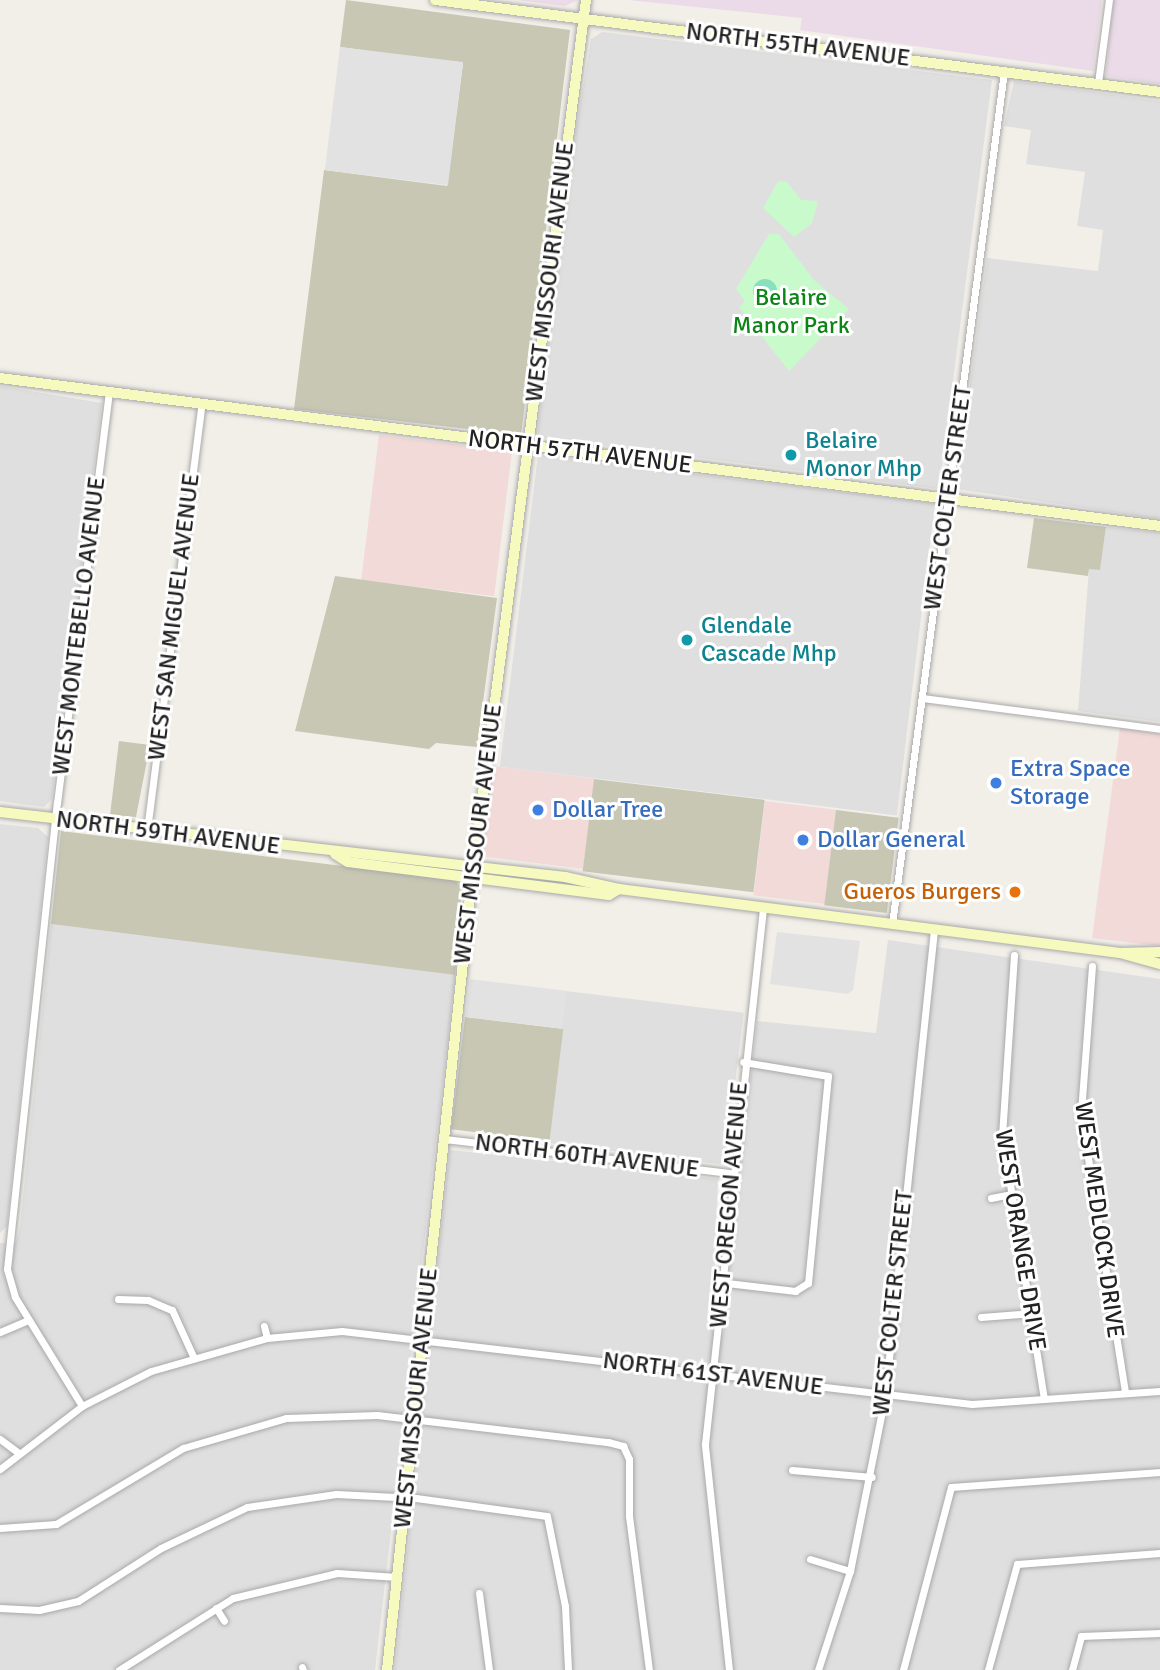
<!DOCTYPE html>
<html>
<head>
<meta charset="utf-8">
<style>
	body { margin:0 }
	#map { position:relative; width:1160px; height:1670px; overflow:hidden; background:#f2efe9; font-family:Signika,sans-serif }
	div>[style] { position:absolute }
	.residential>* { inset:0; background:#e0dfdf; transform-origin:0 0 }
	.commercial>* { inset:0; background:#f2dad9; transform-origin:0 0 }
	.industrial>* { inset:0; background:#ebdbe8 }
	.construction>* { inset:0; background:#c7c7b4; transform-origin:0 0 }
	.park>* { inset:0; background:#c8facc }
	.pitch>* { inset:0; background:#88e0be }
	.round { border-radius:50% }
	.parking>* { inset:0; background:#e2e2e2; transform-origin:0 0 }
	.roads { filter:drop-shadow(0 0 2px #a9a9a9) drop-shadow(0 0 2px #a9a9a9) }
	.street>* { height:7px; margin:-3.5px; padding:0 3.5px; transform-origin:3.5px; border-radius:3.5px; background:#fff }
	.secondary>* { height:10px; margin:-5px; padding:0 5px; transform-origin:5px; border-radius:5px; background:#f7fabf }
	.dots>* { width:19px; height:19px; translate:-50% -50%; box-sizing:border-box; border:4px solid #fff; border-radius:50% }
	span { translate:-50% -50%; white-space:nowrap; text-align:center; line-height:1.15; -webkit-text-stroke:6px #fff; paint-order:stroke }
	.street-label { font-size:24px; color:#222 }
	.park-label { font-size:24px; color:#0c8416 }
	.culture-label { font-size:24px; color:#0d838f }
	.left { translate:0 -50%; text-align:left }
	.shop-label { font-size:24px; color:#366cbe }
	.food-label { font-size:24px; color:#c56008 }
	.right { translate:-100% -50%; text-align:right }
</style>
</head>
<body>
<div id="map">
	<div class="residential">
		<div style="clip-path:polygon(602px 32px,992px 80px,939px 489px,537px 437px,578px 118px,591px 39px)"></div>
		<div style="clip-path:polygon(1014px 81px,1160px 101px,1160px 519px,956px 489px,987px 258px,1098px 271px,1103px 230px,1077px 226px,1085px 172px,1026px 164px,1031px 130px,1004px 126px)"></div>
		<div style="clip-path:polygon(0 386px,102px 403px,52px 799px,44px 807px,0 801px)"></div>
		<div style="left:538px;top:455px;width:400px;height:314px;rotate:7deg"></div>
		<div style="clip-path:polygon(1106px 527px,1160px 533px,1160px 722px,1078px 711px,1089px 568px,1100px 570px)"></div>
		<div style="clip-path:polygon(0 824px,38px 828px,48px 837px,7px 1226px,0 1233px)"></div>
		<div style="clip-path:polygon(51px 924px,455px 975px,375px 1670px,0 1670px,0 1243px,16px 1243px,20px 1226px)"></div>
		<div style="clip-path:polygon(888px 940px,1160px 979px,1160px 1670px,395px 1670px,450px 1150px,718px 1179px,712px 1331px,723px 1335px,757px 1021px,876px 1033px)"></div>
		<div style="left:566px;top:991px;width:179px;height:153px;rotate:7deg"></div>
	</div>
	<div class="commercial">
		<div style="left:379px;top:435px;width:134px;height:146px;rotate:7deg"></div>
		<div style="clip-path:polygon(1120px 728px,1160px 734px,1160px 946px,1092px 938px)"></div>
		<div style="left:493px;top:766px;width:102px;height:91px;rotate:7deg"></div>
		<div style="left:765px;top:801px;width:72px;height:95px;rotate:7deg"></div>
	</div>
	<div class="industrial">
		<div style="clip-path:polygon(516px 0,578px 0,565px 6px)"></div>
		<div style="clip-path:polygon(628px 0,1102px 0,1093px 71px,800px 30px,802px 18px)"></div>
		<div style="clip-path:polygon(1113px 0,1160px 0,1160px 84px,1106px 76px)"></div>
	</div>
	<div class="construction">
		<div style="clip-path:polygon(346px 0,570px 30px,521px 435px,294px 409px,324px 170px,447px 186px,463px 64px,340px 47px)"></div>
		<div style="clip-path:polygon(1034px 518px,1106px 527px,1100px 570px,1089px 569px,1088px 576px,1027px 568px)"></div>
		<div style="clip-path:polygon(335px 576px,497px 598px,477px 747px,436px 743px,429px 749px,295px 731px)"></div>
		<div style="clip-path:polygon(119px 741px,150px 745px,136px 817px,110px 815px)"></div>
		<div style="left:594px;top:779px;width:172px;height:93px;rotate:7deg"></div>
		<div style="left:836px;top:810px;width:63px;height:96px;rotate:7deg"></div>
		<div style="clip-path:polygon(61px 831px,455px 880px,462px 888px,455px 975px,51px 924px)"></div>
		<div style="left:465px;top:1017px;width:99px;height:113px;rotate:7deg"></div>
	</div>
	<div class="park">
		<div style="clip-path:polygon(778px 181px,787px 182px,801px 200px,818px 201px,812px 223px,794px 237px,763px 208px)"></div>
		<div style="clip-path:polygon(769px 234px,779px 234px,814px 280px,849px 309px,789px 371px,739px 307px,745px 301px,736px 289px)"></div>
	</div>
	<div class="pitch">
		<div class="round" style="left:753px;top:279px;width:24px;height:24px"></div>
	</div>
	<div class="parking">
		<div style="left:340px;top:47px;width:124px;height:124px;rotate:7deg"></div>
		<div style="clip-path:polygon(777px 932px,860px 941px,853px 990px,848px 994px,770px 984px)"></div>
		<div style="left:470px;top:979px;width:97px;height:38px;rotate:7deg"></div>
	</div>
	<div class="roads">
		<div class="street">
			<div style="left:1098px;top:83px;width:84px;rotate:-82.5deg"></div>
			<div style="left:922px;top:698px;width:240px;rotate:7.4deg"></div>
			<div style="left:147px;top:830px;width:431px;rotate:-82.7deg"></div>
			<div style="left:892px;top:924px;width:860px;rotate:-82.52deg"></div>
			<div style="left:1014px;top:955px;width:179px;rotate:93.8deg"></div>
			<div style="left:1002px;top:1134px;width:268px;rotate:81deg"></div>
			<div style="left:1092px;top:966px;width:148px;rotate:94.3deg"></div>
			<div style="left:1081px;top:1114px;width:280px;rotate:81deg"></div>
			<div style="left:444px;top:1139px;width:288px;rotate:6.8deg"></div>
			<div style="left:991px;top:1198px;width:20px;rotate:-11deg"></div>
			<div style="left:718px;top:1282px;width:78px;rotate:6.7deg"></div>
			<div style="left:795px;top:1291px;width:15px;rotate:-32deg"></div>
			<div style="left:808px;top:1283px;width:208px;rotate:-84.5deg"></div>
			<div style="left:828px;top:1076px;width:86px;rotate:-170.6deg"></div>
			<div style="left:118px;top:1299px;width:30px;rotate:2deg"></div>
			<div style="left:148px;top:1300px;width:26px;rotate:23deg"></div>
			<div style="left:172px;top:1310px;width:51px;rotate:65.5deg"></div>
			<div style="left:981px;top:1317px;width:52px;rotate:-4.4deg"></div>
			<div style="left:264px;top:1326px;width:12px;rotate:76deg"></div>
			<div style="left:0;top:1332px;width:30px;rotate:-23deg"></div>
			<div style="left:82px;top:1406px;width:128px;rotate:-121.6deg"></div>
			<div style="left:15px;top:1297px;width:29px;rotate:-106deg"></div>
			<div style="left:7px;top:1269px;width:469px;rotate:-83.9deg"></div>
			<div style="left:57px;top:803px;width:414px;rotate:-82.8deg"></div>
			<div style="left:0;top:1439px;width:21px;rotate:37deg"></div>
			<div style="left:0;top:1469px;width:103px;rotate:-37.5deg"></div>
			<div style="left:82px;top:1406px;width:77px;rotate:-26.9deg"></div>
			<div style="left:151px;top:1371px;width:121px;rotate:-15.9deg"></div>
			<div style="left:267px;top:1338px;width:75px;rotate:-5.3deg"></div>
			<div style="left:342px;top:1331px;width:634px;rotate:6.61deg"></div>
			<div style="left:972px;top:1404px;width:188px;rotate:-4deg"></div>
			<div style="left:792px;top:1470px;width:80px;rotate:5deg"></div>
			<div style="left:0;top:1528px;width:56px;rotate:-4.1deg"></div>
			<div style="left:56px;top:1524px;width:148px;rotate:-30.9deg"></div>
			<div style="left:183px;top:1448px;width:107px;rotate:-16.2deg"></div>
			<div style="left:286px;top:1418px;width:91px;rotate:-1.9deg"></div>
			<div style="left:377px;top:1415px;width:233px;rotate:6.7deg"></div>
			<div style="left:608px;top:1442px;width:16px;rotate:15deg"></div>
			<div style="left:623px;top:1446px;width:14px;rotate:65deg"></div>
			<div style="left:629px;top:1459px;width:57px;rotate:90deg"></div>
			<div style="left:629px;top:1516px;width:155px;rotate:82.6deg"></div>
			<div style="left:810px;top:1559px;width:42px;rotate:16.7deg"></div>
			<div style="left:479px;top:1593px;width:78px;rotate:82.6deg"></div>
			<div style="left:0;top:1608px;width:39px;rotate:3deg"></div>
			<div style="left:39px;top:1610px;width:40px;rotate:-13deg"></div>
			<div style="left:78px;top:1601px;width:98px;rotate:-32.6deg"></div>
			<div style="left:161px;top:1548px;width:95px;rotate:-25.5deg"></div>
			<div style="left:247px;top:1507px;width:90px;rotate:-8.3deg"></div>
			<div style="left:336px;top:1494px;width:80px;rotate:2.9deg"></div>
			<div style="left:416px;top:1498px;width:132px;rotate:7.8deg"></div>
			<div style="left:547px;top:1516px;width:92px;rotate:78.7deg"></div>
			<div style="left:565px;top:1606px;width:64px;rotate:87.3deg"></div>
			<div style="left:216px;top:1608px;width:15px;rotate:58deg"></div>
			<div style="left:302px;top:1667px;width:3px;rotate:72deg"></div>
			<div style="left:119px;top:1670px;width:135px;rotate:-32.3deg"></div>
			<div style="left:233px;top:1598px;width:107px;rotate:-13.5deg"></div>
			<div style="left:337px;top:1573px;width:60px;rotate:3.8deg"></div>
			<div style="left:729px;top:1670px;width:227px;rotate:-96.1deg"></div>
			<div style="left:705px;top:1444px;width:539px;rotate:-83.82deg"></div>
			<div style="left:818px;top:1670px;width:104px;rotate:-72.1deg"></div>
			<div style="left:850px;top:1571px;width:178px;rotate:-78.7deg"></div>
			<div style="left:885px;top:1396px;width:470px;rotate:-84deg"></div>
			<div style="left:903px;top:1670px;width:189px;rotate:-75.3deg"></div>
			<div style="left:951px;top:1487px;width:210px;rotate:-4.1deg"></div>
			<div style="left:988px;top:1670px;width:110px;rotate:-74.7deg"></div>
			<div style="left:1017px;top:1564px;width:143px;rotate:-4.4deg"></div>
			<div style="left:1072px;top:1670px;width:35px;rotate:-75deg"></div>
			<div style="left:1081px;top:1636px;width:79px;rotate:-2.2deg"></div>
		</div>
		<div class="secondary">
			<div style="left:435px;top:0;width:731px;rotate:7.23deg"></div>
			<div style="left:0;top:378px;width:1169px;rotate:7.27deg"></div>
			<div style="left:0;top:812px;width:569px;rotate:6.56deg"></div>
			<div style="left:565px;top:877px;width:55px;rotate:12.5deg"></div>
			<div style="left:619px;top:889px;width:505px;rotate:7.28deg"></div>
			<div style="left:1120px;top:953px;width:40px;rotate:-1.4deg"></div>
			<div style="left:335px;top:854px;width:15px;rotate:32deg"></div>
			<div style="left:348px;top:862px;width:263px;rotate:7.2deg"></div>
			<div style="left:609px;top:895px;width:12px;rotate:-31deg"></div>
			<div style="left:1120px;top:953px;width:41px;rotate:15.4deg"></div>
			<div style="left:387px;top:1670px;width:797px;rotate:-83.87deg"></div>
			<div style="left:472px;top:878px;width:885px;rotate:-82.6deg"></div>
		</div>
	</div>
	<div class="dots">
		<div style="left:791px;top:455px;background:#0f9aa8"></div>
		<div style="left:687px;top:640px;background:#0f9aa8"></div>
		<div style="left:996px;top:783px;background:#3f7fe0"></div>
		<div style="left:538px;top:810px;background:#3f7fe0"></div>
		<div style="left:803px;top:840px;background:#3f7fe0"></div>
		<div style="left:1015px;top:892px;background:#e8710a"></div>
	</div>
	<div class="street-label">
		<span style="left:798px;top:45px;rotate:7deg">NORTH 55TH AVENUE</span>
		<span style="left:550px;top:272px;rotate:-83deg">WEST MISSOURI AVENUE</span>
		<span style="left:580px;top:452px;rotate:7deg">NORTH 57TH AVENUE</span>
		<span style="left:948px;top:498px;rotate:-82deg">WEST COLTER STREET</span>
		<span style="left:174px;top:617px;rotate:-83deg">WEST SAN MIGUEL AVENUE</span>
		<span style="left:79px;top:626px;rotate:-83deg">WEST MONTEBELLO AVENUE</span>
		<span style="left:168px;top:833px;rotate:7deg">NORTH 59TH AVENUE</span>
		<span style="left:478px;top:834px;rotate:-83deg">WEST MISSOURI AVENUE</span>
		<span style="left:587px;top:1156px;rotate:7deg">NORTH 60TH AVENUE</span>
		<span style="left:729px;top:1205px;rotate:-85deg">WEST OREGON AVENUE</span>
		<span style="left:1099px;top:1220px;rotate:82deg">WEST MEDLOCK DRIVE</span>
		<span style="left:1020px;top:1240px;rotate:81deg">WEST ORANGE DRIVE</span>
		<span style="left:893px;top:1303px;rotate:-84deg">WEST COLTER STREET</span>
		<span style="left:713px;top:1374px;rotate:7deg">NORTH 61ST AVENUE</span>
		<span style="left:416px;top:1398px;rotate:-84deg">WEST MISSOURI AVENUE</span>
	</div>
	<div class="park-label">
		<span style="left:791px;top:312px">Belaire<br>Manor Park</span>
	</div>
	<div class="culture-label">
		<span class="left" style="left:805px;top:455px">Belaire<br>Monor Mhp</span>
		<span class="left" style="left:701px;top:640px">Glendale<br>Cascade Mhp</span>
	</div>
	<div class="shop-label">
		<span class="left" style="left:1010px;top:783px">Extra Space<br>Storage</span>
		<span class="left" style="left:552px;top:810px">Dollar Tree</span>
		<span class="left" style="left:817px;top:840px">Dollar General</span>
	</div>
	<div class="food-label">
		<span class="right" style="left:1001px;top:892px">Gueros Burgers</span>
	</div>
</div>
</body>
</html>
